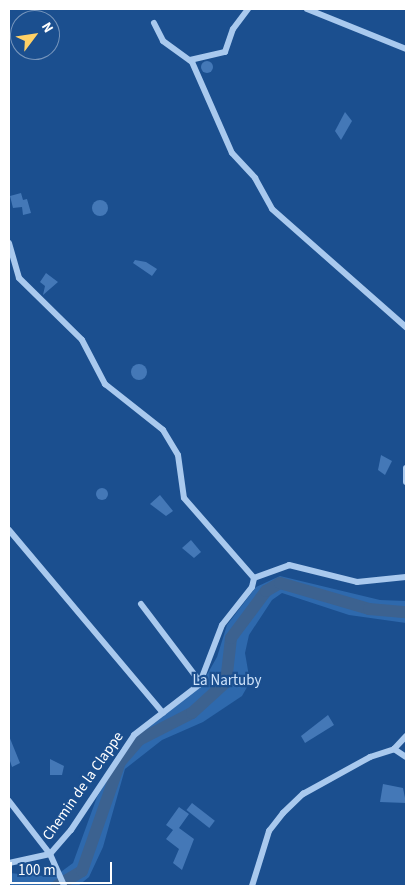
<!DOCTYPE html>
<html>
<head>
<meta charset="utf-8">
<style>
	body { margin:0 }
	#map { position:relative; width:415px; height:895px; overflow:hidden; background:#1b4f8f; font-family:"Source Sans 3",sans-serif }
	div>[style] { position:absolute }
	.green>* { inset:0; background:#2e69ad }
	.river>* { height:12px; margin:-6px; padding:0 6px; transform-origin:6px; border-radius:6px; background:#3c6290 }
	.building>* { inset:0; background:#4478b7; transform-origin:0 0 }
	.round { border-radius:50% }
	.minor>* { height:6px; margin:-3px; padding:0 3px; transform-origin:3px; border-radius:3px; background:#a9c9ee }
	span { translate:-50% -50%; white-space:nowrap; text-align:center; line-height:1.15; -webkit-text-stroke:4.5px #1b4f8f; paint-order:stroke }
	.park-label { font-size:15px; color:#cfe3fa }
	.street-label { font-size:15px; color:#fff }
	.frame { position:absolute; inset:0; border:10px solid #fff; pointer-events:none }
	.north { position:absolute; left:10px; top:10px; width:50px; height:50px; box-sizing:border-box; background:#1b4f8f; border:1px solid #7695bc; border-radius:50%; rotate:59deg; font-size:14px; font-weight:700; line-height:20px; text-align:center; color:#fff }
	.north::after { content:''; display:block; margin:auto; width:18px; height:22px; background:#ffd166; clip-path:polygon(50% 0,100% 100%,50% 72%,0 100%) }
	.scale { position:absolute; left:10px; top:862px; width:102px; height:22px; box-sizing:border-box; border:2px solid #fff; border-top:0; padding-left:6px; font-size:15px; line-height:18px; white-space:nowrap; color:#fff; -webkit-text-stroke:4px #1b4f8f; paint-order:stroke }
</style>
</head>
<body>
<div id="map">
	<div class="green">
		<div style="clip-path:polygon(280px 576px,380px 600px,406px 601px,406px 623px,349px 615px,282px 593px,272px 600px,249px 635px,245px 653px,250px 682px,242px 696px,203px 722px,162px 740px,125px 769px,103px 847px,89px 877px,78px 886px,9px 886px,9px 873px,54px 877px,73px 863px,97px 797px,130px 742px,200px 687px,217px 657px,227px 625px,256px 587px)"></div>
	</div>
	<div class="river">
		<div style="left:57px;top:886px;width:29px;rotate:-31deg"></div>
		<div style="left:82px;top:871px;width:115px;rotate:-70.8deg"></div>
		<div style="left:120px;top:762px;width:29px;rotate:-49deg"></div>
		<div style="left:139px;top:740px;width:59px;rotate:-27deg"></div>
		<div style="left:192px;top:713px;width:46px;rotate:-42.4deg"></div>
		<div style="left:226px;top:682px;width:44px;rotate:-83.5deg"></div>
		<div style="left:231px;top:638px;width:59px;rotate:-53.3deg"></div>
		<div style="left:266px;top:591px;width:16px;rotate:-30deg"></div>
		<div style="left:280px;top:583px;width:93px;rotate:16.3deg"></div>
		<div style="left:369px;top:609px;width:37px;rotate:5deg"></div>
	</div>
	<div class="building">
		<div class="round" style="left:201px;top:61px;width:12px;height:12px"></div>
		<div style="clip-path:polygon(345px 112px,352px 121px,341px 140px,335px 131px)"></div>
		<div style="clip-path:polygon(21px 193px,23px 200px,27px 199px,31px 213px,23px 215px,22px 207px,13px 208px,10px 196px)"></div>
		<div class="round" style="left:92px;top:200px;width:16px;height:16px"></div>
		<div style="clip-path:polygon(135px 260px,146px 262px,157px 269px,152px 276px,133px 263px)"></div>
		<div style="clip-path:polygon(46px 273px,58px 282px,43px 295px,45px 286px,40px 282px)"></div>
		<div class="round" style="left:131px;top:364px;width:16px;height:16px"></div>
		<div style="clip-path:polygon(381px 455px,392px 461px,385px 475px,378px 470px)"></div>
		<div class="round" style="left:96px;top:488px;width:12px;height:12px"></div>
		<div style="clip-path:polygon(160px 495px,173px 511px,166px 516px,150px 504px)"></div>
		<div style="clip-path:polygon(191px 540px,201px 552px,194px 558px,182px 548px)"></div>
		<div style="clip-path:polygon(328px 715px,334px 725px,305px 743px,301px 736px)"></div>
		<div style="clip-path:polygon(9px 736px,20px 763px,12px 767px,9px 758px)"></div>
		<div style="clip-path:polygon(50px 759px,64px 766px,62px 775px,50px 775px)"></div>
		<div style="clip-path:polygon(383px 784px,403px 788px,406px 803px,380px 802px)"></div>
		<div style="left:192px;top:803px;width:29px;height:9px;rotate:38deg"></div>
		<div style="clip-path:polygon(179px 807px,189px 814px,179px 828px,194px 839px,182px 870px,173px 863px,179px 849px,166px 839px,173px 830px,166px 825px)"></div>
	</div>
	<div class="minor">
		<div style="left:307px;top:9px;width:107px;rotate:22deg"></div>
		<div style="left:154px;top:23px;width:20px;rotate:63deg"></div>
		<div style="left:163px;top:41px;width:36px;rotate:36deg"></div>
		<div style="left:192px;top:62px;width:99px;rotate:66.3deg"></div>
		<div style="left:232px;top:153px;width:34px;rotate:47deg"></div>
		<div style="left:255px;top:178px;width:35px;rotate:61deg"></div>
		<div style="left:272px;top:209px;width:179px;rotate:41.4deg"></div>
		<div style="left:190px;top:60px;width:36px;rotate:-13deg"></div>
		<div style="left:225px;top:52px;width:24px;rotate:-71deg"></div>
		<div style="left:233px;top:29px;width:25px;rotate:-53deg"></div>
		<div style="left:9px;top:243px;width:36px;rotate:74deg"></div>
		<div style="left:19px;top:278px;width:88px;rotate:44.5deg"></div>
		<div style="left:82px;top:340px;width:50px;rotate:62.4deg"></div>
		<div style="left:105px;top:384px;width:74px;rotate:38.4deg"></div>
		<div style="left:163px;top:430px;width:29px;rotate:59deg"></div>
		<div style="left:178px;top:455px;width:43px;rotate:82.1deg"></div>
		<div style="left:184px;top:498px;width:106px;rotate:48.8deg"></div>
		<div style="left:406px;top:468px;width:14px;rotate:90deg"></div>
		<div style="left:9px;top:530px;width:239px;rotate:49.9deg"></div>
		<div style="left:141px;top:604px;width:98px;rotate:52.9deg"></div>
		<div style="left:394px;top:749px;width:14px;rotate:34deg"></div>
		<div style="left:9px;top:801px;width:67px;rotate:52.3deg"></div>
		<div style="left:50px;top:854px;width:35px;rotate:66deg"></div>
		<div style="left:9px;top:863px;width:42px;rotate:-12.4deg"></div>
		<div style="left:50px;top:854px;width:32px;rotate:-49deg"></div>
		<div style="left:71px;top:830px;width:114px;rotate:-56.4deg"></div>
		<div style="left:134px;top:735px;width:82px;rotate:-37.6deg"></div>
		<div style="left:199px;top:685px;width:64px;rotate:-69deg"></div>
		<div style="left:222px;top:625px;width:48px;rotate:-51.7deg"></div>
		<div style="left:252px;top:587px;width:9px;rotate:-77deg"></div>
		<div style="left:254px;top:578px;width:37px;rotate:-20deg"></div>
		<div style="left:289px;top:565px;width:70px;rotate:14deg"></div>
		<div style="left:357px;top:582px;width:49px;rotate:-5.8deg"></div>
		<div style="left:252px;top:886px;width:58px;rotate:-72.8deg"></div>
		<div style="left:269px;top:831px;width:23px;rotate:-52deg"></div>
		<div style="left:283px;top:813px;width:28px;rotate:-44deg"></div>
		<div style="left:303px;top:794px;width:77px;rotate:-28.9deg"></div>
		<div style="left:370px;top:757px;width:25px;rotate:-18deg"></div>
		<div style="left:394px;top:749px;width:18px;rotate:-47deg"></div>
	</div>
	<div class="park-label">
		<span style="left:227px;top:681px">La Nartuby</span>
	</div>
	<div class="street-label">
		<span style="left:83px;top:786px;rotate:-55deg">Chemin de la Clappe</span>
	</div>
	<div class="frame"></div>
	<div class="north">N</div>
	<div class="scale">100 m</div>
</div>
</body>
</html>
